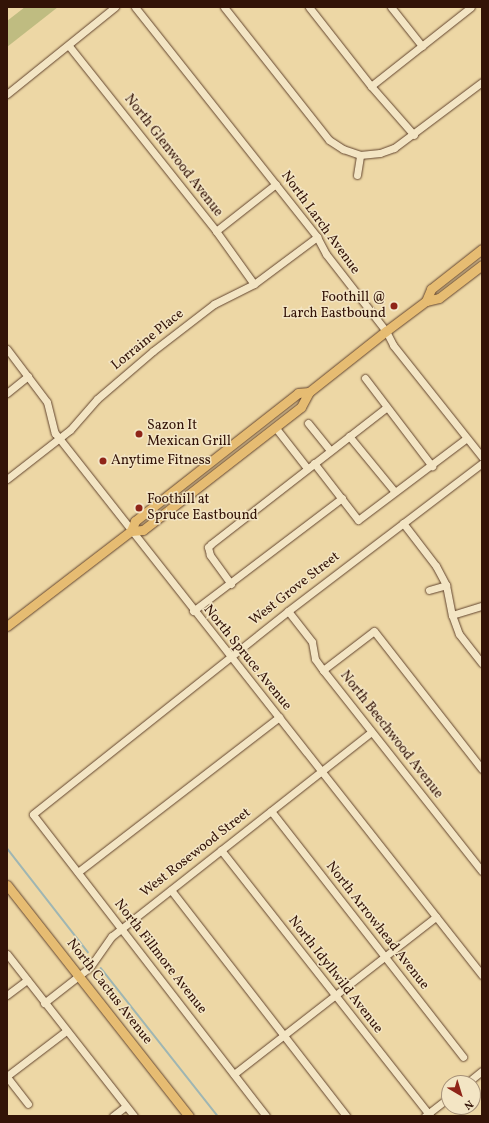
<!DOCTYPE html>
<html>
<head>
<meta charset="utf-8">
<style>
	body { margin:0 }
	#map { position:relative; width:489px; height:1123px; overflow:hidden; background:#edd7a5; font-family:Vollkorn,serif }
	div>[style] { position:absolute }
	.green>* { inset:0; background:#bfbc81 }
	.stream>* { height:1.5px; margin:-0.75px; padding:0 0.75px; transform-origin:0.75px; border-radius:0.75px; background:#9fb6b3 }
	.roads { filter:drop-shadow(0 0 1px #62442e) drop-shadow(0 0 1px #62442e) }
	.minor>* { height:7px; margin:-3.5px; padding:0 3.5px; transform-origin:3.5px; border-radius:3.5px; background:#f3e5c4 }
	.major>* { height:9px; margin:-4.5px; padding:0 4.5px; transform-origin:4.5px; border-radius:4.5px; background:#e6bc72 }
	.dots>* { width:11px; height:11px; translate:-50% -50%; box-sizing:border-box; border:2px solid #f3e5c4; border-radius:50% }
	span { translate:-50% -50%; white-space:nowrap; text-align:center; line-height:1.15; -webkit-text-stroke:3px #f3e5c4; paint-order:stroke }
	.street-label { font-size:14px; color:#331307 }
	.poi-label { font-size:14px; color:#331307 }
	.right { translate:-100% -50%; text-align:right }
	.left { translate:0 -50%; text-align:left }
	.frame { position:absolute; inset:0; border:8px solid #331307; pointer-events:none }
	.north { position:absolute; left:441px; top:1075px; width:40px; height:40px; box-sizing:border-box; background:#f3e5c4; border:1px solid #a69178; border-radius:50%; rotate:142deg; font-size:11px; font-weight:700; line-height:16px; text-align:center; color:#331307 }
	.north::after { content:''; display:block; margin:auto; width:14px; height:18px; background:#8f2418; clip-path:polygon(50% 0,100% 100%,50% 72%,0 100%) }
</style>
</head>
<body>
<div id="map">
	<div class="green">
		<div style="clip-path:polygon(25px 7px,58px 7px,7px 47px,7px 21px)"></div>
	</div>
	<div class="stream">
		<div style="left:7px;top:848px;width:132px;rotate:52.1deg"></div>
		<div style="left:101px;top:968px;width:189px;rotate:51.7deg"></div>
	</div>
	<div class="roads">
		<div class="minor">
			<div style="left:135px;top:7px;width:293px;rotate:51.6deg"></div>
			<div style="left:317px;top:237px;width:19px;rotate:62deg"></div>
			<div style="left:326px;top:254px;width:98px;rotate:52.1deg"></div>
			<div style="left:386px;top:331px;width:16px;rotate:63deg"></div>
			<div style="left:393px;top:345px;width:143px;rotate:51.5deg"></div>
			<div style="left:224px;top:7px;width:169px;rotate:51.7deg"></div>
			<div style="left:329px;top:140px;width:17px;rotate:33deg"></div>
			<div style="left:343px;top:149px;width:18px;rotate:19deg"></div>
			<div style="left:360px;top:155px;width:20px;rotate:-6deg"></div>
			<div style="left:380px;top:153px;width:15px;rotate:-20deg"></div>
			<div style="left:394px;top:148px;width:110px;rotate:-36.9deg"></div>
			<div style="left:309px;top:7px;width:100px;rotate:51.9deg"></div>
			<div style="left:371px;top:86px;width:65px;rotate:48.7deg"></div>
			<div style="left:391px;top:7px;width:50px;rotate:51.5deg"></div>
			<div style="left:69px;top:46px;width:236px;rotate:51.5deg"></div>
			<div style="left:216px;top:231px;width:65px;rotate:54.4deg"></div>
			<div style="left:371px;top:86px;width:127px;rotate:-38.3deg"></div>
			<div style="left:7px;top:94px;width:139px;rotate:-38.9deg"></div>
			<div style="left:357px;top:175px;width:20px;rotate:-81deg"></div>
			<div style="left:216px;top:231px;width:76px;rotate:-38.1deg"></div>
			<div style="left:7px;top:349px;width:66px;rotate:53deg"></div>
			<div style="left:47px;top:402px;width:32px;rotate:76deg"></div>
			<div style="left:55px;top:433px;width:690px;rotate:51.77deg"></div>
			<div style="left:365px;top:378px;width:111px;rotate:52.7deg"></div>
			<div style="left:7px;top:393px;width:27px;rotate:-39deg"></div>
			<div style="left:308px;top:423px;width:35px;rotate:51deg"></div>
			<div style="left:275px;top:427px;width:52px;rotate:52deg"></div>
			<div style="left:349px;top:436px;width:72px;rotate:50.6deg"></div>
			<div style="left:314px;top:463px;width:72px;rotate:52.3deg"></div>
			<div style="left:358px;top:520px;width:136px;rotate:-37deg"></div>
			<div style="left:7px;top:479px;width:80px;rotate:-37.9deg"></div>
			<div style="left:70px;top:430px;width:41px;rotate:-48.9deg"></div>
			<div style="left:97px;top:399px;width:74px;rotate:-40.6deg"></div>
			<div style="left:153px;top:351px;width:77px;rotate:-37.6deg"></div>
			<div style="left:214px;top:304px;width:45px;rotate:-26.6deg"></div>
			<div style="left:254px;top:284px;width:79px;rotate:-36.7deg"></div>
			<div style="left:403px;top:523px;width:54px;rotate:52.5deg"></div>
			<div style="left:436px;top:566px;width:21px;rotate:62deg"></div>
			<div style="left:446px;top:585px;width:31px;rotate:79deg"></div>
			<div style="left:452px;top:615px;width:20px;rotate:70deg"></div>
			<div style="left:459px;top:634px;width:37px;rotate:52deg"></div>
			<div style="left:231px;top:584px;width:36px;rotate:-126deg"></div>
			<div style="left:210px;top:555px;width:8px;rotate:-104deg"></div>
			<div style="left:208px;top:547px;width:4px;rotate:-45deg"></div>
			<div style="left:211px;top:544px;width:222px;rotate:-37.9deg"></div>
			<div style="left:429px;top:590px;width:18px;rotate:-16deg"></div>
			<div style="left:193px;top:611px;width:187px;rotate:-37.2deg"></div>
			<div style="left:288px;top:611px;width:39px;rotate:52deg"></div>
			<div style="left:312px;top:642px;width:17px;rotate:80deg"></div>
			<div style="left:315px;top:659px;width:14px;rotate:54deg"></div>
			<div style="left:323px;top:670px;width:256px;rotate:51.7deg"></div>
			<div style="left:452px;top:615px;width:31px;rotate:-17deg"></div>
			<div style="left:323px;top:670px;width:64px;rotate:-37.4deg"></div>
			<div style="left:374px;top:631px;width:175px;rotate:52deg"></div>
			<div style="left:271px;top:811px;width:312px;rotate:52deg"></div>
			<div style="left:221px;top:850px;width:338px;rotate:51.8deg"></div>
			<div style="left:78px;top:872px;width:254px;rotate:-37.6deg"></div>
			<div style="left:171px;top:890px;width:286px;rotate:52.2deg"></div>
			<div style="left:7px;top:954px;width:206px;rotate:51.9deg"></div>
			<div style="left:7px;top:995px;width:25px;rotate:-37deg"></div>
			<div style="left:44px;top:1003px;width:58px;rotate:-38deg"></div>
			<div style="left:90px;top:967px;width:38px;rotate:-55deg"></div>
			<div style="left:112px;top:936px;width:330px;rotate:-38.2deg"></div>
			<div style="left:234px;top:1074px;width:256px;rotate:-37.9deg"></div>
			<div style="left:7px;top:1076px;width:74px;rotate:-37.3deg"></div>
			<div style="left:7px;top:1077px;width:34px;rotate:52deg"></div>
			<div style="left:467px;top:1083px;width:19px;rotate:-39deg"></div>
			<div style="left:113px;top:1116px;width:16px;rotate:-38deg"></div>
			<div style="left:266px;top:1116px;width:381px;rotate:-127.7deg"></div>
			<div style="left:33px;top:814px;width:326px;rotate:-38.5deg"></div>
			<div style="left:288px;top:611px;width:244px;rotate:-37.3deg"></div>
			<div style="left:425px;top:1116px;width:31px;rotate:-38deg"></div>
		</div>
		<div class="major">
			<div style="left:426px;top:301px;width:13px;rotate:-67deg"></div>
			<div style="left:431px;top:289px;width:65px;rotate:-38.1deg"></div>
			<div style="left:131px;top:531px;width:12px;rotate:-5deg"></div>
			<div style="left:143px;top:530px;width:200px;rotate:-37.9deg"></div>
			<div style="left:301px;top:407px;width:17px;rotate:-62deg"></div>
			<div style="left:309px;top:392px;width:98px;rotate:-38.4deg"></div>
			<div style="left:386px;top:331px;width:50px;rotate:-36.9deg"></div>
			<div style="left:426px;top:301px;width:13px;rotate:-13deg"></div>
			<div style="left:439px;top:298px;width:54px;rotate:-37.5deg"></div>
			<div style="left:7px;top:626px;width:156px;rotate:-37.5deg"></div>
			<div style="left:131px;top:531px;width:11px;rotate:-68deg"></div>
			<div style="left:135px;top:521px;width:207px;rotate:-38.1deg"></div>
			<div style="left:298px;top:393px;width:11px;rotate:-5deg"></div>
			<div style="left:7px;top:885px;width:294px;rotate:51.8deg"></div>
		</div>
	</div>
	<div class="dots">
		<div style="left:394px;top:306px;background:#8f2418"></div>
		<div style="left:139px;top:434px;background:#8f2418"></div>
		<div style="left:103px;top:461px;background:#8f2418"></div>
		<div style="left:139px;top:508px;background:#8f2418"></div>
	</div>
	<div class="street-label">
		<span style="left:173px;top:156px;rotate:52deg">North Glenwood Avenue</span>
		<span style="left:320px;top:223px;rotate:54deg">North Larch Avenue</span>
		<span style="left:148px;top:340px;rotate:-39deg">Lorraine Place</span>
		<span style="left:295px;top:589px;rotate:-38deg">West Grove Street</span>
		<span style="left:247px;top:658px;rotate:51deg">North Spruce Avenue</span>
		<span style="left:391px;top:735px;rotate:52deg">North Beechwood Avenue</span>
		<span style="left:196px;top:853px;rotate:-38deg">West Rosewood Street</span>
		<span style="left:377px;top:926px;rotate:52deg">North Arrowhead Avenue</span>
		<span style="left:160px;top:957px;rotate:52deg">North Fillmore Avenue</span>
		<span style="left:335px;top:975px;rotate:52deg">North Idyllwild Avenue</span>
		<span style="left:109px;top:992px;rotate:52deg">North Cactus Avenue</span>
	</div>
	<div class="poi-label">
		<span class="right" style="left:386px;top:306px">Foothill @<br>Larch Eastbound</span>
		<span class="left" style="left:147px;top:434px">Sazon It<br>Mexican Grill</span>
		<span class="left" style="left:111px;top:461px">Anytime Fitness</span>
		<span class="left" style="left:147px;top:508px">Foothill at<br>Spruce Eastbound</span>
	</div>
	<div class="frame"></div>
	<div class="north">N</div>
</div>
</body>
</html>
